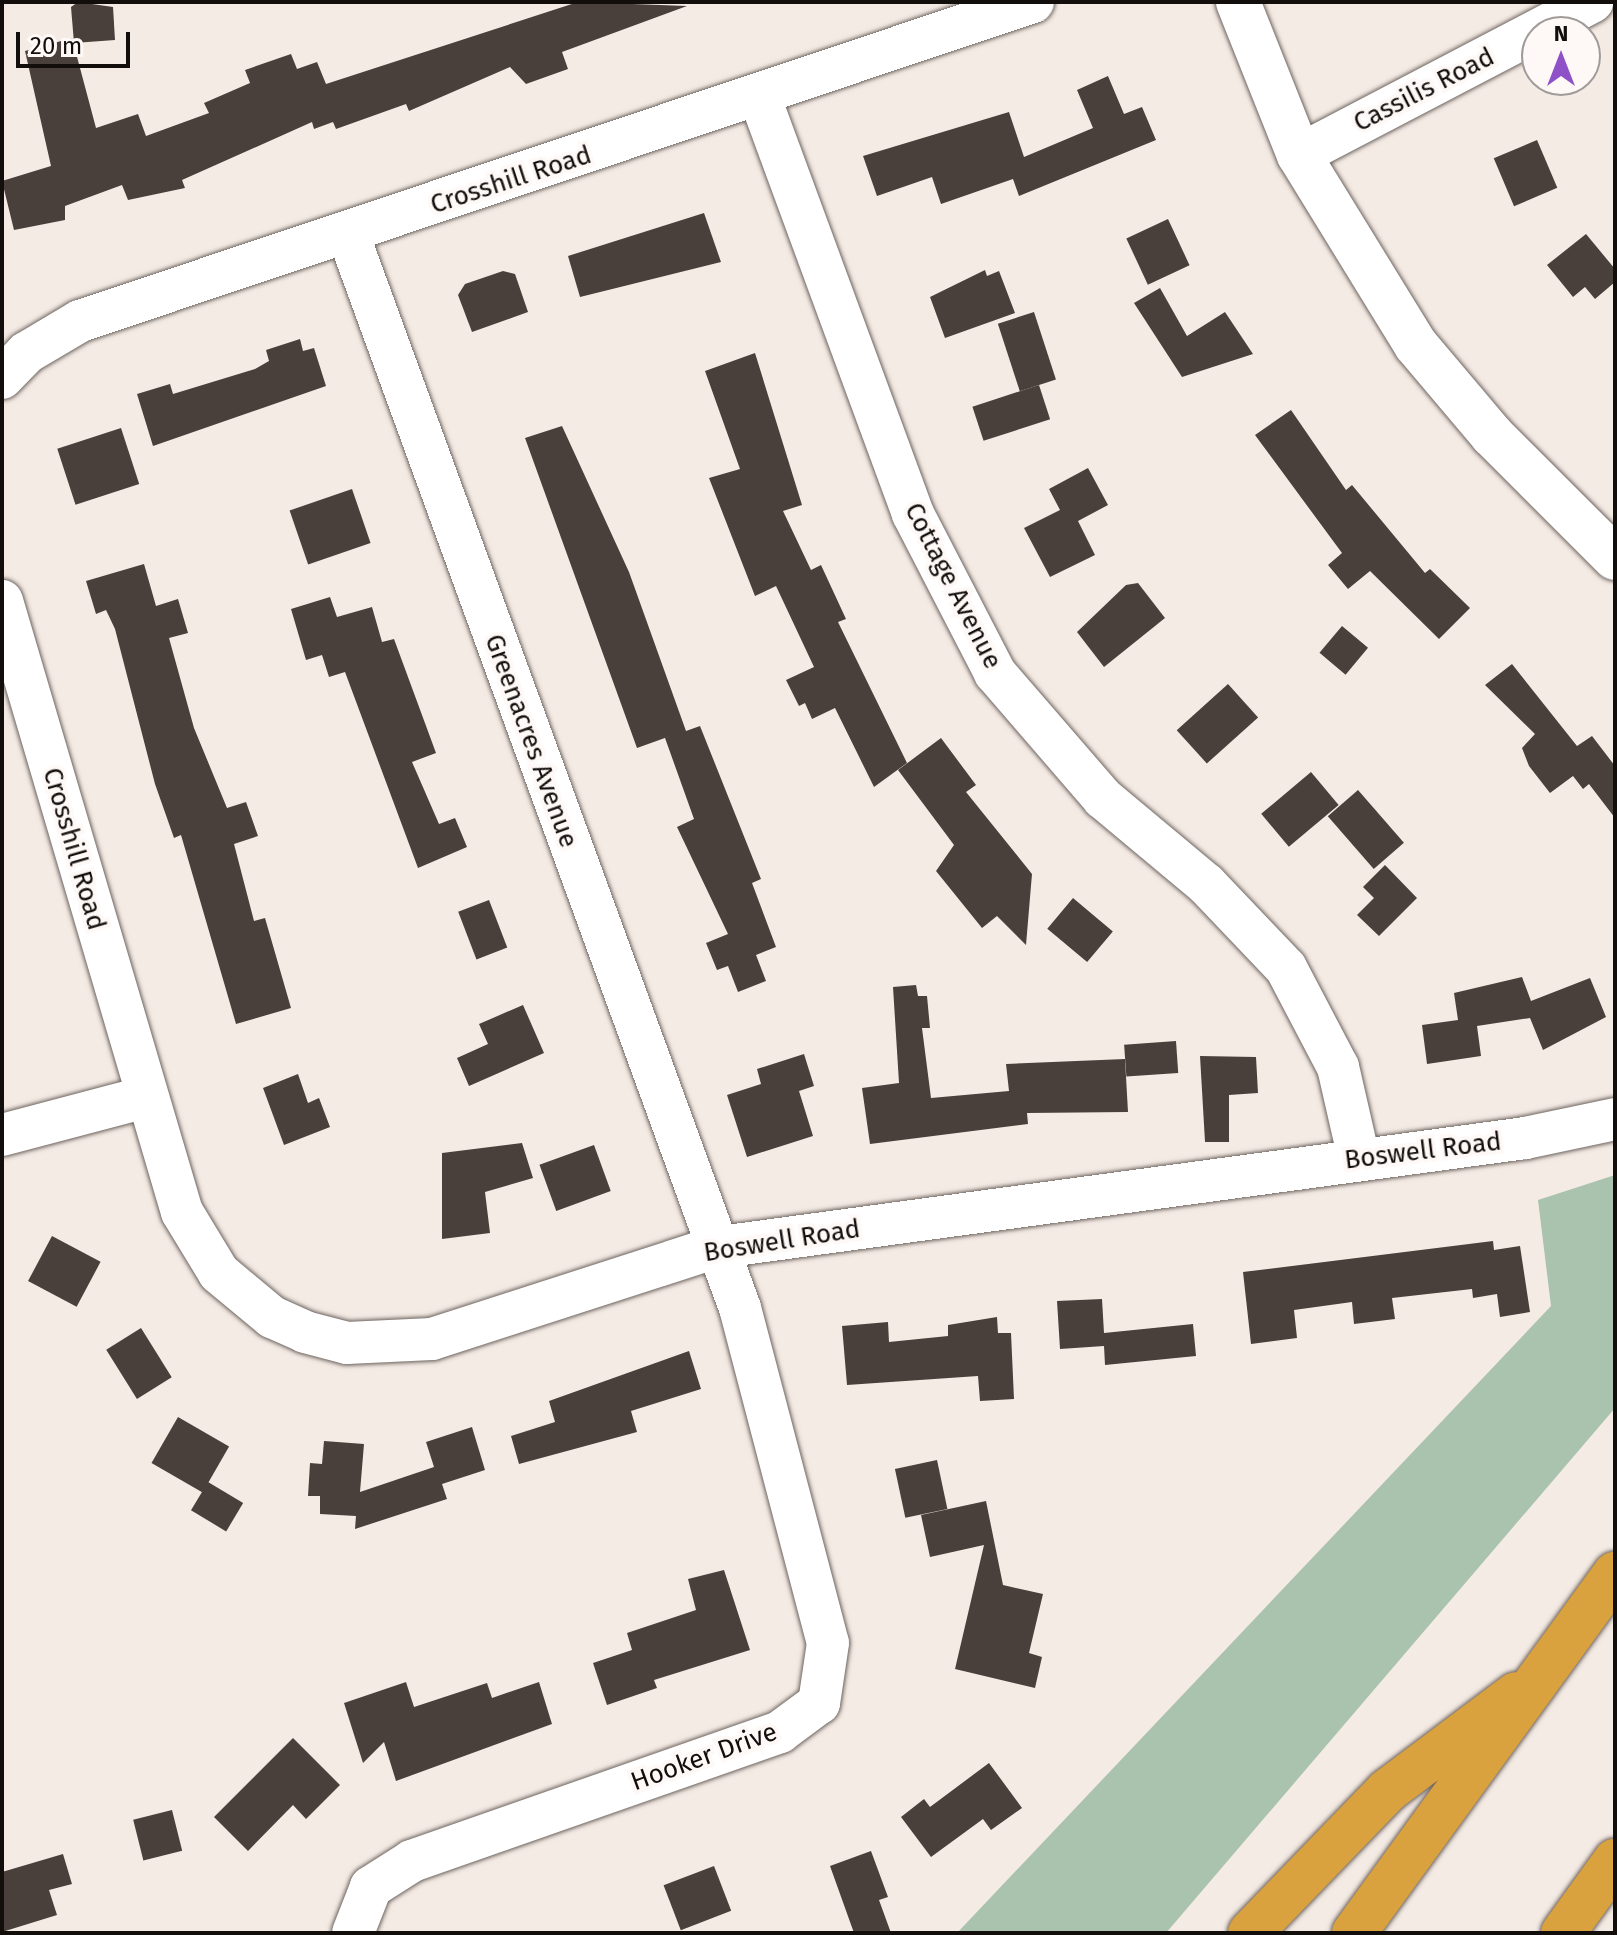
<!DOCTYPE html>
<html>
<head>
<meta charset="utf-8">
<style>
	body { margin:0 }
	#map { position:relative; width:1617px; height:1935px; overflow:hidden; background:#f5ebe5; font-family:"Fira Sans",sans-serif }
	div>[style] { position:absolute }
	.green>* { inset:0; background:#aac3ae }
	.building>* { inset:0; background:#49403b; transform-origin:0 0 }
	.roads { filter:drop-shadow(0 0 2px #6d645f) drop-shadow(0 0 2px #6d645f) }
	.minor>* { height:42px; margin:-21px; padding:0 21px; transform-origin:21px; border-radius:21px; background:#fff }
	.tertiary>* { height:44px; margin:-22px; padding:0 22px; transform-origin:22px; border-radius:22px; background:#fff }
	.motorway>* { height:44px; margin:-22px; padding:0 22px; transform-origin:22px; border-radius:22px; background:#d9a23f }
	span { translate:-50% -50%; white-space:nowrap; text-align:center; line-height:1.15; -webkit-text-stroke:8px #fef9f7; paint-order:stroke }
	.street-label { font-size:26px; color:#120e0c }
	.frame { position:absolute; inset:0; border:4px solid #120e0c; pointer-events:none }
	.north { position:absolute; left:1521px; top:16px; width:80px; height:80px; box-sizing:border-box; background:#fef9f7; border:2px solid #a09b99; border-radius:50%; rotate:0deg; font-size:22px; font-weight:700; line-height:32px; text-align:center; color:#120e0c }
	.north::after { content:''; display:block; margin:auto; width:28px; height:36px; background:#8f51c7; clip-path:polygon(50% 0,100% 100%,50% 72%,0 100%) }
	.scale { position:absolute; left:16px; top:32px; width:114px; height:36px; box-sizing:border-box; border:4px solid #120e0c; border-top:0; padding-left:10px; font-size:24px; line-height:28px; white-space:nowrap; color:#120e0c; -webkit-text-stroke:6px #fef9f7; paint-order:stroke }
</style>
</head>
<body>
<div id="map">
	<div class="green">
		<div style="clip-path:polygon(1615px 1175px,1615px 1408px,1166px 1933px,957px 1933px,1551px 1306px,1538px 1200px)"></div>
	</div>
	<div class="building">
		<div style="clip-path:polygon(78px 2px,113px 7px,115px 40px,74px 43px,71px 7px)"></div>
		<div style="clip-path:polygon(578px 2px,687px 6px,562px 52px,568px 69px,526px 84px,510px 67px,409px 111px,406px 104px,336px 129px,333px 122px,314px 129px,312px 122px,182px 180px,185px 188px,128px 200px,122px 185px,65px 206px,65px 220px,14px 230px,2px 181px,51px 166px,25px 51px,72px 38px,96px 128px,138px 114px,146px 136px,209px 113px,204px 103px,250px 83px,245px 70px,291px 54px,297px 69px,317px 62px,326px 84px)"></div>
		<div style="clip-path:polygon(1108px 76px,1124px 114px,1142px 107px,1156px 140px,1019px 196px,1013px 179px,941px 204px,932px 177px,877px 196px,863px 156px,1009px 112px,1024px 157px,1093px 128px,1077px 90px)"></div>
		<div style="left:1537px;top:140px;width:52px;height:47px;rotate:67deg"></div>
		<div style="clip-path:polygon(704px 213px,721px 262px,580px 297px,568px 256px)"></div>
		<div style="left:1168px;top:219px;width:51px;height:46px;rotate:65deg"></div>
		<div style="clip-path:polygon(1586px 234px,1615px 269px,1615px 282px,1595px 299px,1585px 287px,1573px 297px,1547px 265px)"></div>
		<div style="clip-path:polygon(985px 270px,987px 276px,999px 271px,1015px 313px,945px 338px,930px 297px)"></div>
		<div style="clip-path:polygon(503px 271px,515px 274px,528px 312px,472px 332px,458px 295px,465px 284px)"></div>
		<div style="clip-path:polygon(1160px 288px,1187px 336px,1225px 312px,1253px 354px,1182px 377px,1134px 303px)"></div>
		<div style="left:1034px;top:312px;width:71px;height:38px;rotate:72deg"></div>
		<div style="clip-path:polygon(300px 339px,303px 351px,314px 348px,326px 386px,153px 446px,137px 394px,170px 384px,173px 394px,255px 369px,269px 361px,266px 350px)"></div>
		<div style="clip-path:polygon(755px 353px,802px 505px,783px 511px,811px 570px,821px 565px,846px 619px,838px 622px,907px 763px,874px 787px,835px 708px,812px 719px,805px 703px,799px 706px,786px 680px,814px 667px,776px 586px,755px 596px,709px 478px,740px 469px,705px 371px)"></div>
		<div style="left:1039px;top:385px;width:36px;height:70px;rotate:72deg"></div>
		<div style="clip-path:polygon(1291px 410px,1346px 490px,1352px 485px,1425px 573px,1430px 569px,1470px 608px,1439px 639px,1370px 571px,1348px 589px,1328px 565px,1342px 553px,1255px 435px)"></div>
		<div style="clip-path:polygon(562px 426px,629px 572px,686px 731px,700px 726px,761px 879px,752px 883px,776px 947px,756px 955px,766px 981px,738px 992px,728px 966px,717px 970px,706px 943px,728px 934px,677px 827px,694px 819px,665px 738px,676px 734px,637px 748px,525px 438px)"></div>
		<div style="left:121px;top:428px;width:59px;height:67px;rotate:72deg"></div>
		<div style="clip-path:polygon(1088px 468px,1108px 505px,1078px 521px,1095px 555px,1050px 577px,1024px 528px,1060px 510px,1049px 489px)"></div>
		<div style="left:352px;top:489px;width:57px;height:66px;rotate:71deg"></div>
		<div style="clip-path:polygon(144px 564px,156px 606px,178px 599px,188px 633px,169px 638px,194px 728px,227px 808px,246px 802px,258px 836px,234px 844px,254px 921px,265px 918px,291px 1008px,236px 1024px,181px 835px,174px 838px,155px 784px,115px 629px,106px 610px,96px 614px,86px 581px)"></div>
		<div style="clip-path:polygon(1138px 583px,1165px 618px,1104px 667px,1077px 632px,1126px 585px)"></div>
		<div style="clip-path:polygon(330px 597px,337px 617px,372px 607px,382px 642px,394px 639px,436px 753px,412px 762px,439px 824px,455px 818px,467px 847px,418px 868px,345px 672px,329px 677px,322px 655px,306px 660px,291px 609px)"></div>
		<div style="left:1342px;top:626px;width:34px;height:35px;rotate:40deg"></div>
		<div style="clip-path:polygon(1512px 664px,1577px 746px,1592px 736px,1615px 766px,1615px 818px,1589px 784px,1583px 789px,1573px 776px,1550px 793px,1529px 766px,1522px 748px,1535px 734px,1485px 685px)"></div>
		<div style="left:1228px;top:684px;width:45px;height:69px;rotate:48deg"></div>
		<div style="clip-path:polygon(941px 738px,976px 785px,966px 792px,1032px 874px,1026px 945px,997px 916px,982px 928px,936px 871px,954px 845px,898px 770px)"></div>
		<div style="left:1311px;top:772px;width:43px;height:65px;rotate:50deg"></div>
		<div style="left:1358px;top:790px;width:70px;height:40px;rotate:49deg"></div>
		<div style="clip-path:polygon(1385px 865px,1417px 898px,1379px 936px,1357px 915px,1374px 898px,1363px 887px)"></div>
		<div style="left:1073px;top:898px;width:52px;height:40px;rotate:40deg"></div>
		<div style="left:489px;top:900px;width:51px;height:33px;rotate:69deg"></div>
		<div style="clip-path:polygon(1522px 977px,1531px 1001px,1590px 978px,1606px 1017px,1543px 1050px,1530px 1018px,1477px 1026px,1481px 1056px,1427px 1064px,1422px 1025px,1458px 1020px,1454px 993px)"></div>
		<div style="clip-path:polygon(916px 985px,918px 996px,927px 996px,930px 1028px,922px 1028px,931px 1098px,1009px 1091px,1006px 1064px,1125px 1059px,1128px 1112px,1027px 1113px,1028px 1124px,870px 1144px,862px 1088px,899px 1083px,893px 987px)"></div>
		<div style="clip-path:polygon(523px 1005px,544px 1053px,469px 1086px,457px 1058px,488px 1044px,479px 1024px)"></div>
		<div style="left:1176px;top:1041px;width:32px;height:52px;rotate:86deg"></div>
		<div style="clip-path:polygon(804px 1054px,814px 1086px,799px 1091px,813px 1136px,747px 1157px,727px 1095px,761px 1084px,757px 1069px)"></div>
		<div style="clip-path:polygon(1200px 1056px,1256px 1057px,1258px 1093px,1229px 1095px,1229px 1142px,1205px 1142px)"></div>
		<div style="clip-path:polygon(298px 1074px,308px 1103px,319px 1098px,330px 1127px,284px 1145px,263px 1088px)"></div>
		<div style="clip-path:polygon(522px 1143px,533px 1178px,485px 1192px,490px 1233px,442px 1239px,442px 1153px)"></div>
		<div style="left:594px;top:1145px;width:49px;height:58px;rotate:70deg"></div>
		<div style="left:52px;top:1236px;width:55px;height:51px;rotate:28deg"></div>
		<div style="clip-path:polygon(1493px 1241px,1494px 1250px,1520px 1246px,1530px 1312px,1500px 1317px,1497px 1294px,1473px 1298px,1472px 1289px,1392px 1298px,1395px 1319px,1354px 1324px,1352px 1302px,1294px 1310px,1297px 1338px,1251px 1344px,1243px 1272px)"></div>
		<div style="clip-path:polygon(1102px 1299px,1104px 1333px,1193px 1324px,1196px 1356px,1105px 1365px,1104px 1346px,1060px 1349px,1057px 1301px)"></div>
		<div style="clip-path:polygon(997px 1317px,998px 1333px,1011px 1333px,1014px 1399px,980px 1401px,978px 1376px,847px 1385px,842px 1326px,888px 1322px,889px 1342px,948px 1336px,948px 1325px)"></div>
		<div style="left:141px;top:1328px;width:58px;height:41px;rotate:58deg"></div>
		<div style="clip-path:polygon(689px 1351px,701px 1389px,631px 1411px,637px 1432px,519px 1464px,511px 1436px,555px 1422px,549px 1401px)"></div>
		<div style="left:178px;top:1417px;width:59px;height:53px;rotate:30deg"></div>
		<div style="clip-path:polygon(472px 1427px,485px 1470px,442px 1484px,447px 1499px,355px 1529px,356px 1516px,320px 1514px,320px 1496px,308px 1496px,310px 1463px,322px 1464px,324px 1441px,364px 1444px,360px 1492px,434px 1467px,426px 1442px)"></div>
		<div style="left:937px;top:1460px;width:50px;height:43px;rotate:78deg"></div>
		<div style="left:208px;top:1482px;width:41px;height:33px;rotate:31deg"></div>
		<div style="clip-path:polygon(986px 1501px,1003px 1585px,1043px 1594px,1029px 1653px,1042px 1657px,1035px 1688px,955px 1669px,984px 1545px,930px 1557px,921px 1515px)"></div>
		<div style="clip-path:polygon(724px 1570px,750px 1650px,654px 1680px,657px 1688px,607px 1705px,593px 1663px,632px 1650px,627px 1633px,696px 1610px,688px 1579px)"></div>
		<div style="clip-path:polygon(406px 1682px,414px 1707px,487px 1683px,492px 1698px,539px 1682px,552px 1724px,396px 1781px,384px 1742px,363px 1763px,344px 1703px)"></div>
		<div style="clip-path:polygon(293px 1738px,340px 1785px,306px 1819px,293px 1805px,248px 1851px,214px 1817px)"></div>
		<div style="clip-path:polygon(989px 1763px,1022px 1808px,991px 1830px,983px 1819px,931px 1857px,901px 1817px,924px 1799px,930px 1807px)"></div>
		<div style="left:172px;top:1810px;width:42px;height:40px;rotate:76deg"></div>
		<div style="clip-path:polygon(871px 1851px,888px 1897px,879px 1900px,891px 1933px,854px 1933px,830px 1866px)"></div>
		<div style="clip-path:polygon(63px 1854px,72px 1884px,49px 1890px,57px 1915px,2px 1932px,2px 1872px)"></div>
		<div style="left:714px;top:1866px;width:48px;height:54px;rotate:69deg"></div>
	</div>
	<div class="roads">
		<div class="minor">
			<div style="left:760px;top:98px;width:443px;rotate:69.8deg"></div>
			<div style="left:913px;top:514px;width:179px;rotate:62.7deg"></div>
			<div style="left:995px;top:673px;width:165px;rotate:49.2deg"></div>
			<div style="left:1103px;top:798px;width:134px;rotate:39.9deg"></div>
			<div style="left:1206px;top:884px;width:116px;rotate:46.4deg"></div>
			<div style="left:1286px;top:968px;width:112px;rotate:62.3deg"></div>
			<div style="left:1338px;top:1067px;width:94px;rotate:77.1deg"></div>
			<div style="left:1299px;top:155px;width:331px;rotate:-27.6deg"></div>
			<div style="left:348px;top:234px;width:1143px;rotate:69.95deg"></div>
			<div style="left:740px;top:1308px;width:346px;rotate:75.3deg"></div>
			<div style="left:828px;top:1643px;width:61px;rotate:98.5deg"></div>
			<div style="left:819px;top:1703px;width:49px;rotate:143.4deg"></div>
			<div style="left:780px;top:1732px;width:390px;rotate:160.7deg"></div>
			<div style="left:412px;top:1861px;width:49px;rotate:147.6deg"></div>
			<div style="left:371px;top:1887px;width:49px;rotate:111.4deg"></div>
			<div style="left:2px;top:378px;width:35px;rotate:-46deg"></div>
			<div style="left:26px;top:353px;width:63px;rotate:-30.7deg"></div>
			<div style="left:80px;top:321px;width:1005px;rotate:-18.51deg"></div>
			<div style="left:2px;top:601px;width:637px;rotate:73.59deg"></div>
			<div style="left:182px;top:1212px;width:71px;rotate:58.8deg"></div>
			<div style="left:219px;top:1273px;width:69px;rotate:39.7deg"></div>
			<div style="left:272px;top:1317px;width:36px;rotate:24deg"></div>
			<div style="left:305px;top:1332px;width:43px;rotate:14.7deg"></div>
			<div style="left:347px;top:1343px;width:85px;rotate:-2.7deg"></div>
			<div style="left:432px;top:1339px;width:295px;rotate:-17.9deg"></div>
			<div style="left:713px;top:1248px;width:819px;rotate:-7.71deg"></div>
			<div style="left:1525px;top:1138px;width:92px;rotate:-11.9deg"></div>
			<div style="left:2px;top:1135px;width:149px;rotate:-14.8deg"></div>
		</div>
		<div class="tertiary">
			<div style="left:1238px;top:2px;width:165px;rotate:68.3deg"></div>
			<div style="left:1299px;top:155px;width:223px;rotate:58.4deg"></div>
			<div style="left:1416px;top:345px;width:118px;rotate:49.8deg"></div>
			<div style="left:1492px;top:435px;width:174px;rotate:45deg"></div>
		</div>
		<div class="motorway">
			<div style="left:1250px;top:1933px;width:197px;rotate:-46deg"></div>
			<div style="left:1387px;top:1791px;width:161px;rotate:-36.9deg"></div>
			<div style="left:1354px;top:1933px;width:444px;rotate:-54deg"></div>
			<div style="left:1563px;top:1933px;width:89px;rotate:-54.2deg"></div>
		</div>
	</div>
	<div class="street-label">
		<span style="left:1424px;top:90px;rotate:-27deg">Cassilis Road</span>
		<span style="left:511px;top:180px;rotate:-18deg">Crosshill Road</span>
		<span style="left:953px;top:586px;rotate:63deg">Cottage Avenue</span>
		<span style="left:531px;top:741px;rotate:70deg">Greenacres Avenue</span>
		<span style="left:74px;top:849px;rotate:74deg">Crosshill Road</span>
		<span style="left:1423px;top:1151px;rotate:-7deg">Boswell Road</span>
		<span style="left:782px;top:1241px;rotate:-9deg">Boswell Road</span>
		<span style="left:704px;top:1757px;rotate:-20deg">Hooker Drive</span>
	</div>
	<div class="frame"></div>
	<div class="north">N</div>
	<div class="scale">20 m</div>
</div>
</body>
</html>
